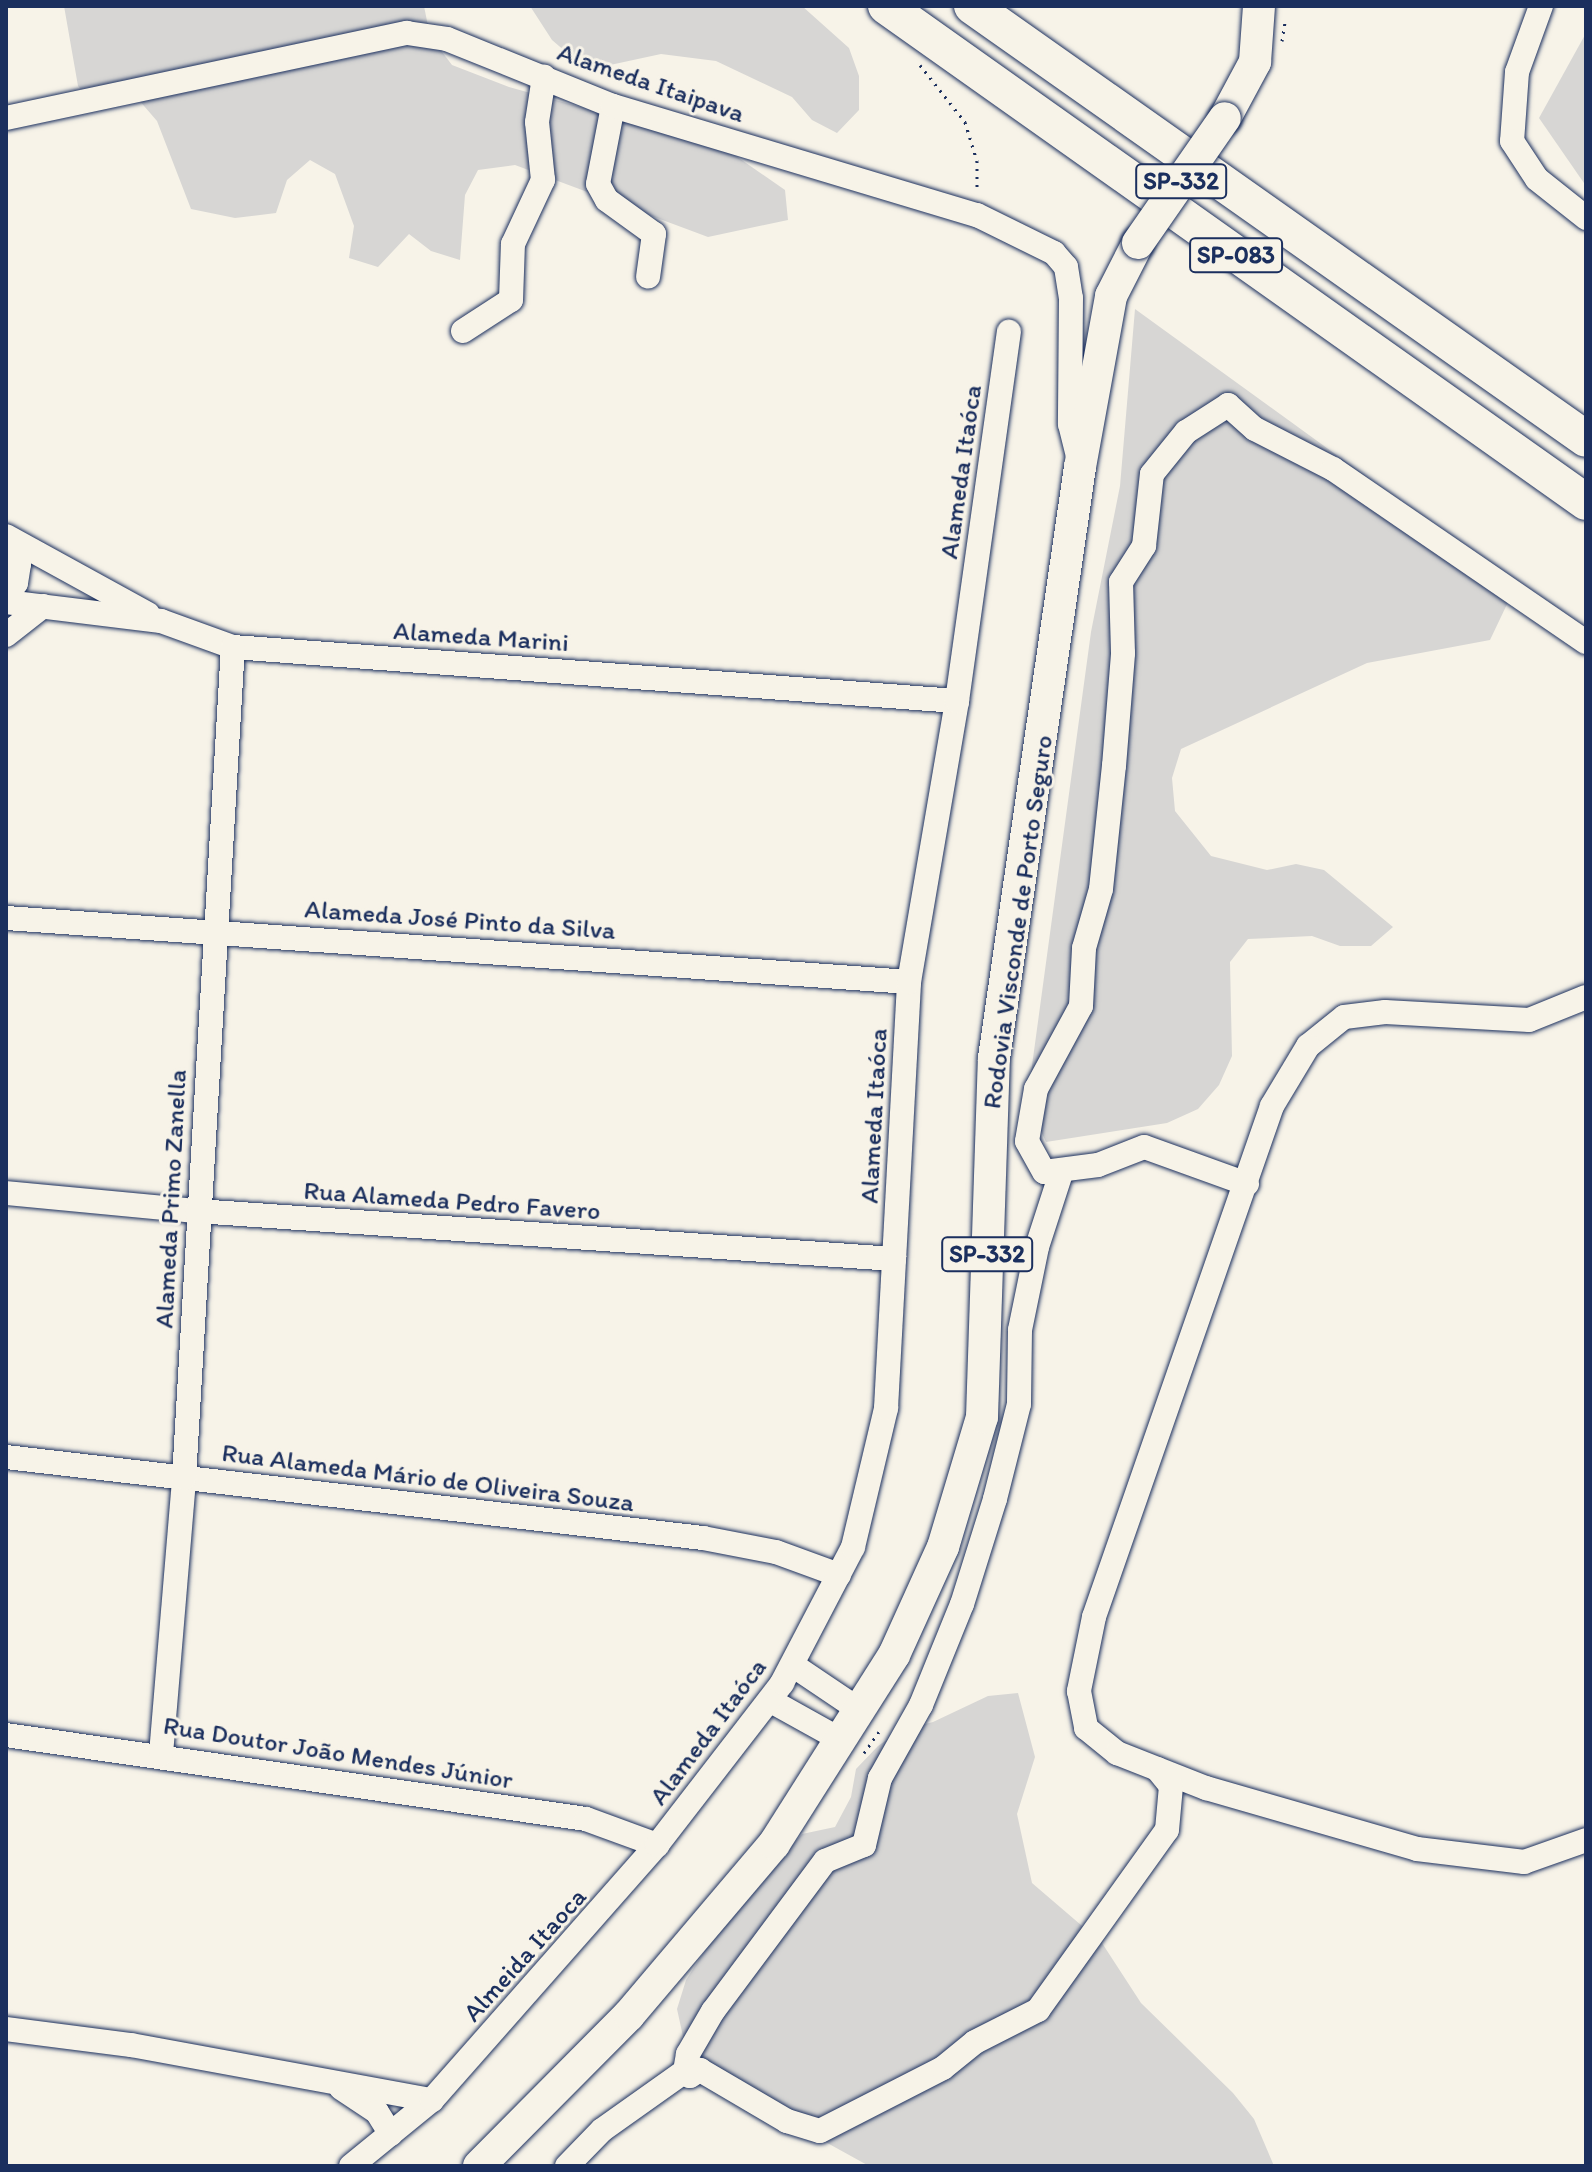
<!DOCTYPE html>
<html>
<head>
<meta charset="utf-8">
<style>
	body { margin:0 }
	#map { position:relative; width:1592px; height:2172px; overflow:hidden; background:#f7f3e8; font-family:Itim,sans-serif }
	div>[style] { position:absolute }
	.green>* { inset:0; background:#d7d6d4 }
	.path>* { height:3px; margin-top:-1.5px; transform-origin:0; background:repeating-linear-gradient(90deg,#1b2f5e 0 2px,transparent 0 8px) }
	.roads { filter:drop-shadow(0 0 2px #1b2f5e) drop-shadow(0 0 2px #1b2f5e) }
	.minor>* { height:24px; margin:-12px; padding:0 12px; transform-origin:12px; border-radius:12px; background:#f7f3e8 }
	.major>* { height:32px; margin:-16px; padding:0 16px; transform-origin:16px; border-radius:16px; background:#f7f3e8 }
	.highway>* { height:36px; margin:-18px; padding:0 18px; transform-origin:18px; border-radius:18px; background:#f7f3e8 }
	.bridges { filter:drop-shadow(0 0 2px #1b2f5e) drop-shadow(0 0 2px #1b2f5e) }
	.major-bridge>* { height:32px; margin:-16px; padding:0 16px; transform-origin:16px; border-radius:16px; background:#f7f3e8 }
	span { translate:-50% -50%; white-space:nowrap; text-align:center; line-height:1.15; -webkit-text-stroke:6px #f7f3e8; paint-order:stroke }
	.shield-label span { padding:2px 6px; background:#f7f3e8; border:2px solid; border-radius:6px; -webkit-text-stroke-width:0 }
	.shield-label { font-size:24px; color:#1b2f5e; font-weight:700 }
	.street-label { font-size:26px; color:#1b2f5e }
	.frame { position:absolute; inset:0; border:8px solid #1b2f5e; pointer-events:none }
</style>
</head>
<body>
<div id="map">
	<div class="green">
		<div style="clip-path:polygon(64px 6px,424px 6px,430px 36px,452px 65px,509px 87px,723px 147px,785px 190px,788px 220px,708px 237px,515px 165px,478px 170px,465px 195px,460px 260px,431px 251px,409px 234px,378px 267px,349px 258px,354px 226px,335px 174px,310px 160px,287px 180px,276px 213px,235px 218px,191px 209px,157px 121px,138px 99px,97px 108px,78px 86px)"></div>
		<div style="clip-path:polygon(530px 6px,802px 6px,849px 48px,859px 76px,859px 110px,837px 133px,812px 120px,792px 97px,716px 61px,661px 54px,610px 65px,580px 64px,552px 40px)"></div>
		<div style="clip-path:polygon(1586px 33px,1586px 186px,1539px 118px)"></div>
		<div style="clip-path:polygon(1135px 309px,1440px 530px,1510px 598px,1490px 640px,1367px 663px,1181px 749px,1172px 778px,1175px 811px,1211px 856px,1267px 870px,1296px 864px,1324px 870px,1393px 927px,1371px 946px,1340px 946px,1312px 936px,1248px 939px,1230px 962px,1232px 1056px,1219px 1085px,1198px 1109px,1167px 1123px,1046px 1142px,1033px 1114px,1031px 1073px,1091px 632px,1120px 486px)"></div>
		<div style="clip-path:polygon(1018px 1693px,1035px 1757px,1017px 1814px,1032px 1883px,1102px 1943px,1141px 2003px,1233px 2093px,1254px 2119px,1274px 2166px,869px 2166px,733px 2091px,700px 2064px,684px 2041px,677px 2009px,686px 1980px,717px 1932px,802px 1834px,835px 1827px,851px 1797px,856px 1769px,878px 1746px,901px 1730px,933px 1722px,988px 1696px)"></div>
	</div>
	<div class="path">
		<div style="left:1282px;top:41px;width:19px;rotate:-81deg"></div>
		<div style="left:920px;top:65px;width:73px;rotate:51.7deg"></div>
		<div style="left:965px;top:122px;width:41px;rotate:72.9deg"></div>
		<div style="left:977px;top:161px;width:30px;rotate:90deg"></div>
		<div style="left:864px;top:1753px;width:29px;rotate:-55deg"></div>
	</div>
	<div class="roads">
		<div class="minor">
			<div style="left:1541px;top:6px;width:70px;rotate:110deg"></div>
			<div style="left:1517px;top:72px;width:69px;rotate:94.1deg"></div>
			<div style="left:1512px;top:141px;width:45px;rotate:56.7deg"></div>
			<div style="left:1537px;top:179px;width:63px;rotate:38.5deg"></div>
			<div style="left:613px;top:106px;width:79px;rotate:100.9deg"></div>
			<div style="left:598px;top:184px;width:18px;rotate:61deg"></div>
			<div style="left:607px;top:200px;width:58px;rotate:35.9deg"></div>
			<div style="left:654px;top:234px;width:43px;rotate:97.9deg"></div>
			<div style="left:6px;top:118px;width:410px;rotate:-12deg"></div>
			<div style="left:407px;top:33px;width:40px;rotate:8.5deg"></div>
			<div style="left:447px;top:39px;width:179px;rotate:22deg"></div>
			<div style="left:613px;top:106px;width:380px;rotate:16.7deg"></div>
			<div style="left:977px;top:215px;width:86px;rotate:26.3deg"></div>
			<div style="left:1054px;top:253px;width:18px;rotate:49deg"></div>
			<div style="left:1066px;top:267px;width:31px;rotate:81deg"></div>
			<div style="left:1071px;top:298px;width:126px;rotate:90.5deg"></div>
			<div style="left:1070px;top:424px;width:34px;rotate:76deg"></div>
			<div style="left:463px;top:331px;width:57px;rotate:-32.9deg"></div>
			<div style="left:511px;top:300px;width:56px;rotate:-88deg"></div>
			<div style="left:513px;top:244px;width:71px;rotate:-64.9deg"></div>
			<div style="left:543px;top:180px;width:58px;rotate:-95.9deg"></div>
			<div style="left:537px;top:122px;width:46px;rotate:-81.2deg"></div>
			<div style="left:6px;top:536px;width:162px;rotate:28.8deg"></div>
			<div style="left:6px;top:593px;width:14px;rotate:-45deg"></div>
			<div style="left:16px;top:583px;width:19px;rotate:-81deg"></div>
			<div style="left:19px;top:564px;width:24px;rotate:-105deg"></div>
			<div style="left:6px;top:602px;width:156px;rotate:7deg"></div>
			<div style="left:161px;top:621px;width:77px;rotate:19.9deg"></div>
			<div style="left:233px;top:647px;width:726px;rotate:4.27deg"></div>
			<div style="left:6px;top:635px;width:47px;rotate:-38.1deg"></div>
			<div style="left:6px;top:918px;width:905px;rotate:4.05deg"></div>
			<div style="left:1586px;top:997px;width:61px;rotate:158deg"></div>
			<div style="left:1529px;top:1020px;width:144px;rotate:-176.8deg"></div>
			<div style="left:1385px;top:1012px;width:41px;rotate:173deg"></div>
			<div style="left:1344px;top:1017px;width:46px;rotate:141.1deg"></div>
			<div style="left:1308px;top:1046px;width:70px;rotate:121deg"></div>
			<div style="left:1272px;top:1106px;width:541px;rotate:109.21deg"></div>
			<div style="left:1094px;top:1617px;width:76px;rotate:101.5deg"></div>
			<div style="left:1079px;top:1691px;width:38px;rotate:79deg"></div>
			<div style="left:1086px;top:1728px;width:40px;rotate:39deg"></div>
			<div style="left:1117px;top:1753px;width:96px;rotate:21.5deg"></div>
			<div style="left:1206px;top:1788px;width:220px;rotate:16.1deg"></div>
			<div style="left:1417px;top:1849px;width:108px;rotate:6.9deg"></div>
			<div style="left:1524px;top:1862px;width:66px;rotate:-19.5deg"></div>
			<div style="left:1061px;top:1173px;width:78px;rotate:108deg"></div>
			<div style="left:1037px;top:1247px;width:85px;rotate:101.6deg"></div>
			<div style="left:1020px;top:1330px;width:74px;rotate:90.8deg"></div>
			<div style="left:1019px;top:1404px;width:98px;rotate:104.2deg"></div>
			<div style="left:995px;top:1499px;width:110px;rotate:107.4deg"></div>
			<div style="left:962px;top:1604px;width:109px;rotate:112.1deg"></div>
			<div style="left:921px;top:1705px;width:84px;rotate:119.3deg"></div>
			<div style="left:880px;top:1778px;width:69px;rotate:103.4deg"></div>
			<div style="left:864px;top:1845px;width:42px;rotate:157.7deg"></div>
			<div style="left:825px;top:1861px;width:187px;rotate:126.7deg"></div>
			<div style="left:713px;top:2011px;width:50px;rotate:120.2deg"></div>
			<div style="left:688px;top:2054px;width:17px;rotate:100deg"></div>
			<div style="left:685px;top:2071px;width:7px;rotate:45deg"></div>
			<div style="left:690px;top:2076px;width:12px;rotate:-31deg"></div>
			<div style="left:700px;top:2070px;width:101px;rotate:30.4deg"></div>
			<div style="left:787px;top:2121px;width:34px;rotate:17deg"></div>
			<div style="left:820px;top:2131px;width:138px;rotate:-27.1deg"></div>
			<div style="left:943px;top:2068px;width:41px;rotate:-39.1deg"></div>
			<div style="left:975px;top:2042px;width:71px;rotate:-26.9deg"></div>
			<div style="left:1038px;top:2010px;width:221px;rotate:-54.4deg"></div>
			<div style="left:1167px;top:1830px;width:44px;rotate:-84.8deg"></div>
			<div style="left:1171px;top:1786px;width:22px;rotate:-129deg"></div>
			<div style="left:1247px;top:1184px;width:109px;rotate:-160.2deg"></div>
			<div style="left:1144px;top:1147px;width:49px;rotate:158.6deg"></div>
			<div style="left:1098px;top:1165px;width:54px;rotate:172.6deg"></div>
			<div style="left:1044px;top:1172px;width:35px;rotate:-119deg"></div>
			<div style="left:1027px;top:1141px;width:53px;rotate:-80.2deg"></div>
			<div style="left:1036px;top:1089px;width:94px;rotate:-61.5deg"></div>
			<div style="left:1081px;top:1006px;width:58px;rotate:-87deg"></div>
			<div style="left:1084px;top:948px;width:61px;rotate:-73.9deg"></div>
			<div style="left:1101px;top:889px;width:124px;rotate:-84deg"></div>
			<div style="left:1114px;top:766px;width:113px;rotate:-85.4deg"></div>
			<div style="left:1123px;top:653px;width:71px;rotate:-91.6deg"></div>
			<div style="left:1121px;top:582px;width:43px;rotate:-57.4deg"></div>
			<div style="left:1144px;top:546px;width:72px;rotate:-83.7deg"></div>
			<div style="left:1152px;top:474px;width:54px;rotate:-51deg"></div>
			<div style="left:1186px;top:432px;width:50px;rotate:-32.7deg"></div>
			<div style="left:1228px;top:405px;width:36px;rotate:42deg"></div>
			<div style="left:1255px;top:429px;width:88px;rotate:27.1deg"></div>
			<div style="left:1333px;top:469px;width:306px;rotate:34.4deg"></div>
			<div style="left:6px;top:1193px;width:192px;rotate:5.4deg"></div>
			<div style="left:197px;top:1211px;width:699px;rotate:3.94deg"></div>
			<div style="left:6px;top:1457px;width:702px;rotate:6.63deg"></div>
			<div style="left:703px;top:1538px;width:74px;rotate:10.9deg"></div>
			<div style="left:776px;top:1552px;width:67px;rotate:20.1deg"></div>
			<div style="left:794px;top:1666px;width:81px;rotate:33.9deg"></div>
			<div style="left:771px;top:1701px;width:82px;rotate:29.1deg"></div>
			<div style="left:6px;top:1735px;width:586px;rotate:8.24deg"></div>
			<div style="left:586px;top:1819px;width:76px;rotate:20.1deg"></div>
			<div style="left:161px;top:1754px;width:277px;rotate:-85.2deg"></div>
			<div style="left:184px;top:1478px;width:832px;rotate:-86.63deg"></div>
			<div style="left:6px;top:2029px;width:126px;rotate:7.3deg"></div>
			<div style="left:131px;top:2045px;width:306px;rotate:10.4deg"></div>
			<div style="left:341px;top:2088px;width:43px;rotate:33.7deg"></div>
			<div style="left:377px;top:2112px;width:26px;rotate:58deg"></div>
			<div style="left:351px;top:2166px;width:104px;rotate:-39.2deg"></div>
			<div style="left:432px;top:2100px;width:340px;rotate:-48.6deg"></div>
			<div style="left:657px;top:1845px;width:205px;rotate:-52.3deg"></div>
			<div style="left:782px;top:1683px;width:153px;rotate:-62.4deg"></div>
			<div style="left:853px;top:1547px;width:143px;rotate:-76.6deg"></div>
			<div style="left:886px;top:1408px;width:427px;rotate:-86.9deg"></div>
			<div style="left:909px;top:982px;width:285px;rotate:-80.3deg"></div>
			<div style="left:957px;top:701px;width:373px;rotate:-82deg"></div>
			<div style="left:567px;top:2166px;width:50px;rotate:-45.8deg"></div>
			<div style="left:602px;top:2130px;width:102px;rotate:-35.4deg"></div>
		</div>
		<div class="major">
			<div style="left:1225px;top:118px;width:64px;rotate:-61.8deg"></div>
			<div style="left:1255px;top:62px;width:56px;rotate:-85.9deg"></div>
			<div style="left:479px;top:2166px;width:213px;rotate:-45.2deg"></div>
			<div style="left:629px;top:2015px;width:224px;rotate:-49.7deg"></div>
			<div style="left:774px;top:1844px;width:224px;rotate:-57.6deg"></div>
			<div style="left:894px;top:1655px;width:119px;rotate:-65.6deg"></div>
			<div style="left:943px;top:1547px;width:136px;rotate:-73.3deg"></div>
			<div style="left:982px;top:1417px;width:359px;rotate:-88.1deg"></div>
			<div style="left:994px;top:1058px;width:597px;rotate:-81.72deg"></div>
			<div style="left:1080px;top:467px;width:174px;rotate:-79.7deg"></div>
			<div style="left:1111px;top:296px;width:59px;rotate:-63deg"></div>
		</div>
		<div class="highway">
			<div style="left:886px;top:6px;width:858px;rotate:35.32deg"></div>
			<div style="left:972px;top:6px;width:751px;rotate:35.19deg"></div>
		</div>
	</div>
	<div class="bridges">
		<div class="major-bridge">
			<div style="left:1138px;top:243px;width:152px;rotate:-55.2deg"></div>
		</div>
	</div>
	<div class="shield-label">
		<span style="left:1181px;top:181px">SP-332</span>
		<span style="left:1236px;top:255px">SP-083</span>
		<span style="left:987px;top:1254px">SP-332</span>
	</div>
	<div class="street-label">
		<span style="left:651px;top:83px;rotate:19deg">Alameda Itaipava</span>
		<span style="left:961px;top:472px;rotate:-82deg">Alameda Itaóca</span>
		<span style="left:481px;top:637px;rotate:4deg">Alameda Marini</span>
		<span style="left:460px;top:920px;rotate:4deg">Alameda José Pinto da Silva</span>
		<span style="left:1018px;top:922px;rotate:-82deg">Rodovia Visconde de Porto Seguro</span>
		<span style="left:874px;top:1116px;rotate:-87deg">Alameda Itaóca</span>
		<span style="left:171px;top:1199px;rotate:-87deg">Alameda Primo Zanella</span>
		<span style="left:452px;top:1201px;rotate:4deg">Rua Alameda Pedro Favero</span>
		<span style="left:428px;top:1478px;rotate:7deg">Rua Alameda Mário de Oliveira Souza</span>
		<span style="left:708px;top:1732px;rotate:-53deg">Alameda Itaóca</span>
		<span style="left:338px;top:1753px;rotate:9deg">Rua Doutor João Mendes Júnior</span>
		<span style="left:525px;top:1955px;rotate:-48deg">Almeida Itaoca</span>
	</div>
	<div class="frame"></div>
</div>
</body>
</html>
